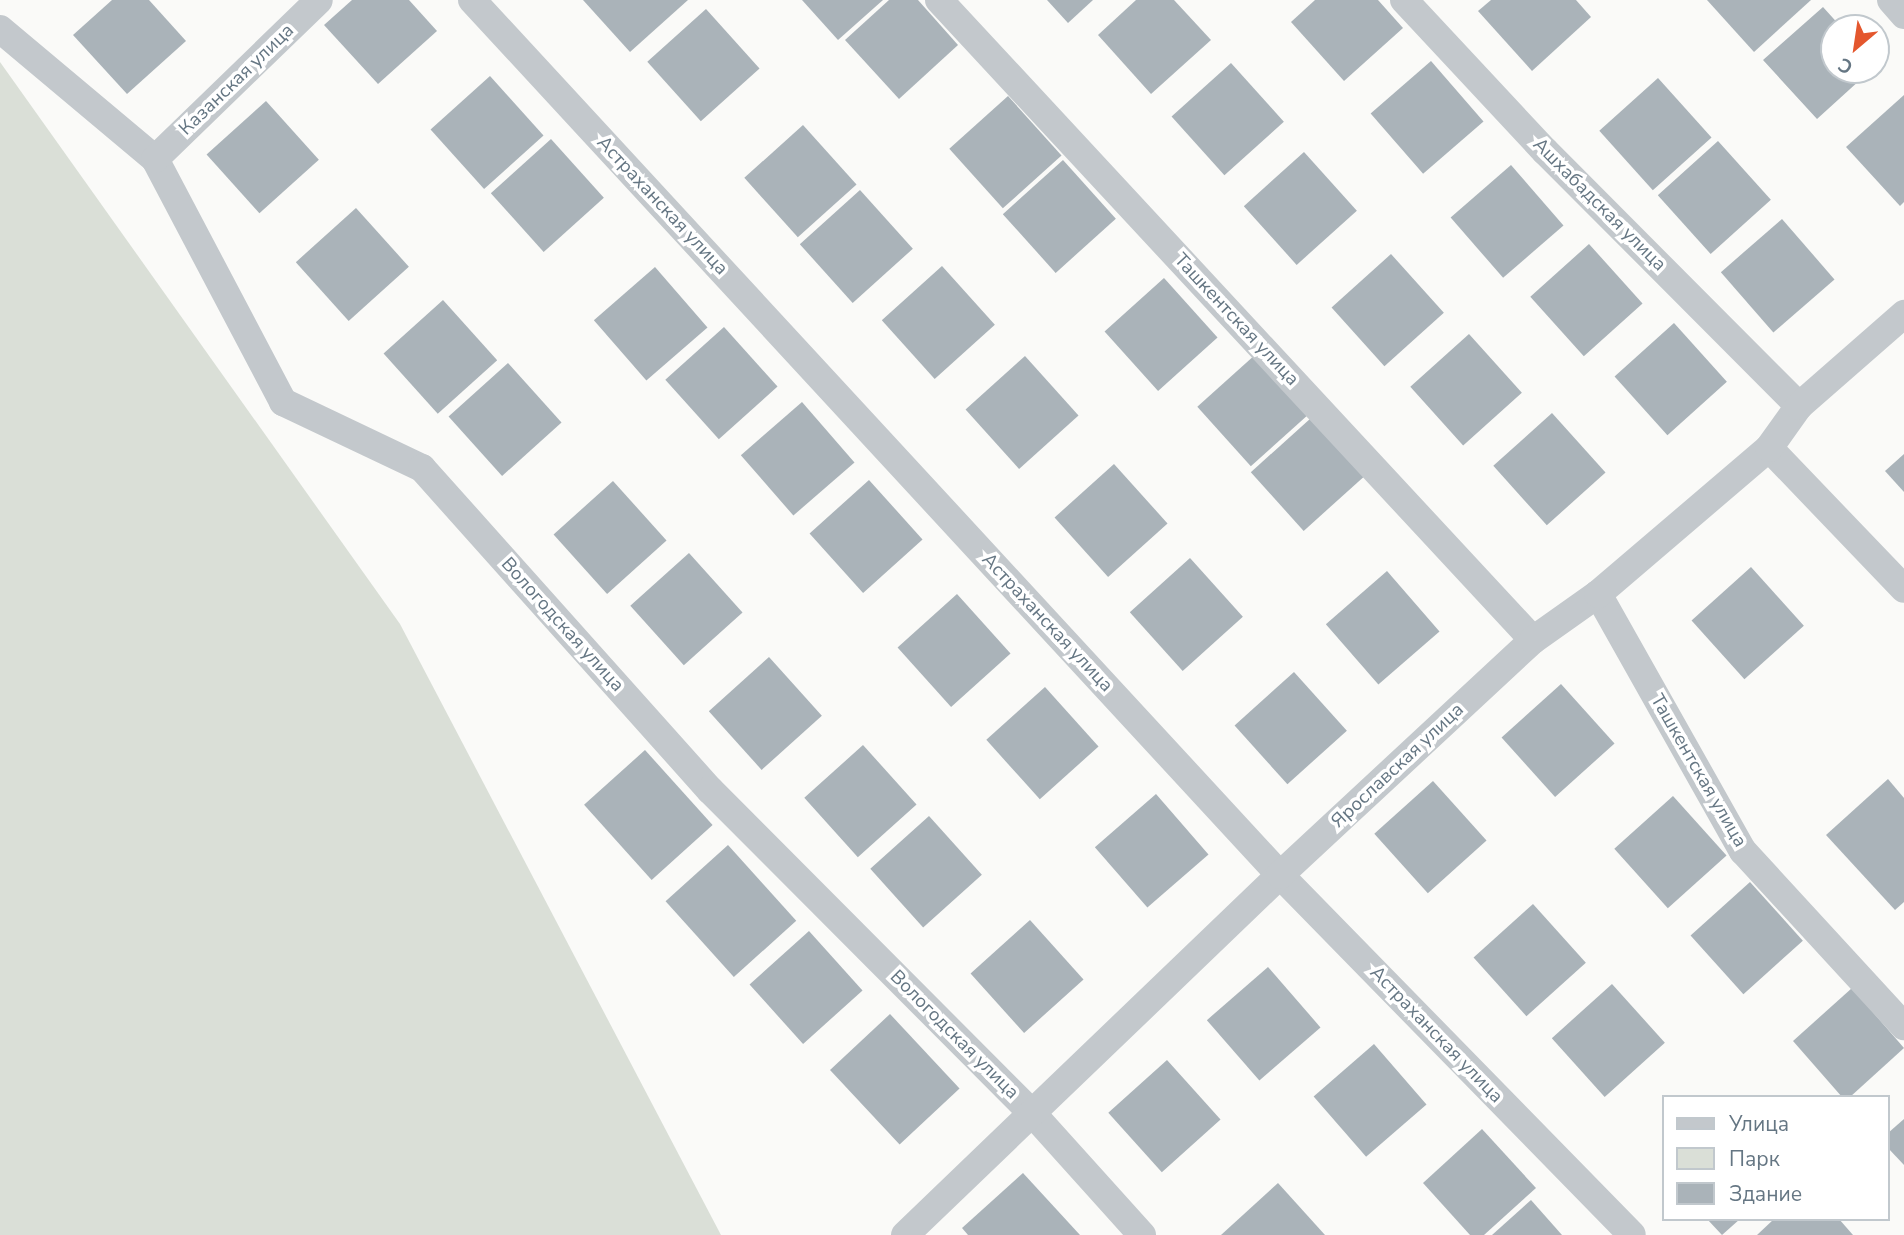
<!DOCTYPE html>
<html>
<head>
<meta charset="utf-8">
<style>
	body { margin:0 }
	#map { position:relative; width:1904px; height:1235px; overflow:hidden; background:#fafaf8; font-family:"Nunito Sans",sans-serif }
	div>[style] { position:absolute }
	.green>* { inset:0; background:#dadfd7 }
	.building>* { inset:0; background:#aab3b9; transform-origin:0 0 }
	.street>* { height:28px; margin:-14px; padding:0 14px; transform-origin:14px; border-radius:14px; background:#c3c8cc }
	span { translate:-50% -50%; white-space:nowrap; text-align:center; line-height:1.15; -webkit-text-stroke:7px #fff; paint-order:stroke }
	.street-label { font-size:19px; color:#657683 }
	.legend { position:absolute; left:1662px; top:1095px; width:228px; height:126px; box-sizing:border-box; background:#fff; border:2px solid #c1c8cd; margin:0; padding:9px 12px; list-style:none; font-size:21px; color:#657683 }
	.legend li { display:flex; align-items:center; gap:14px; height:35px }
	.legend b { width:35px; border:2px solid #c1c8cd }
	.north { position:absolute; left:1820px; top:14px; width:70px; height:70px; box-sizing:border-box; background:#fff; border:2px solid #c1c8cd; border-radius:50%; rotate:209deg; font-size:19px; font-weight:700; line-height:28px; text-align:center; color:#657683 }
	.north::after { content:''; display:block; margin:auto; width:24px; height:32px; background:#e4572e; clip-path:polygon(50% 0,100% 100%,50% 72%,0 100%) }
</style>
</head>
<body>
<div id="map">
	<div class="green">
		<div style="clip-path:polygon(0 62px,400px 624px,721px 1235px,0 1235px)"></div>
	</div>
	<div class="building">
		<div style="clip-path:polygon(112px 0,149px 0,186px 41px,127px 94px,73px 35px)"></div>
		<div style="clip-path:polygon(352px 0,409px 0,437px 31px,378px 84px,324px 25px)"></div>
		<div style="clip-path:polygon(583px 0,688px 0,630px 52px)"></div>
		<div style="clip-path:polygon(802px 0,883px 0,838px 40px)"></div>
		<div style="clip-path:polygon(889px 0,918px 0,958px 45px,899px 99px,845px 40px)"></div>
		<div style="clip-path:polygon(1047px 0,1093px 0,1068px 23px)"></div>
		<div style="clip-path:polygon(1136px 0,1174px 0,1211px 40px,1151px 94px,1098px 35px)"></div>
		<div style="clip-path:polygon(1315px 0,1378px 0,1403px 28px,1344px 81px,1291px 22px)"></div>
		<div style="clip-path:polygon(1491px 0,1576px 0,1591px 17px,1532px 71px,1478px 11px)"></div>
		<div style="clip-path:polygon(1707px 0,1811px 0,1754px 52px)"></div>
		<div style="clip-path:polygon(1823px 7px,1842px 28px,1834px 28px,1834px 70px,1871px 70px,1817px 119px,1763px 60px)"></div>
		<div style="left:706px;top:9px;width:80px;height:79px;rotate:48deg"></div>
		<div style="left:1431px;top:61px;width:80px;height:80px;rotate:49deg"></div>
		<div style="left:1231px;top:63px;width:79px;height:80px;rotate:48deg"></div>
		<div style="left:490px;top:76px;width:80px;height:80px;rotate:48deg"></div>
		<div style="left:1658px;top:78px;width:80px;height:79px;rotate:48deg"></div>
		<div style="clip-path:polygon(1904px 95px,1904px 202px,1900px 206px,1846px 147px)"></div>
		<div style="left:1008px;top:96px;width:80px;height:79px;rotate:48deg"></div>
		<div style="left:266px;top:101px;width:79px;height:80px;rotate:48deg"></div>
		<div style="left:803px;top:125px;width:80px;height:79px;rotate:48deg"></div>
		<div style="left:551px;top:139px;width:79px;height:81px;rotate:48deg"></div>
		<div style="left:1718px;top:141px;width:79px;height:81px;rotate:48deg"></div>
		<div style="left:1304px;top:152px;width:79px;height:81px;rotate:48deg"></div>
		<div style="left:1063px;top:160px;width:79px;height:81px;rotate:48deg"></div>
		<div style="left:1511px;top:165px;width:80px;height:80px;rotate:49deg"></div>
		<div style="left:860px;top:190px;width:79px;height:81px;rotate:48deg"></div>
		<div style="left:356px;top:208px;width:79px;height:81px;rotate:48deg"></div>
		<div style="left:1782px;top:219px;width:80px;height:81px;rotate:49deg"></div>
		<div style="left:1589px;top:244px;width:80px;height:79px;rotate:48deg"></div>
		<div style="left:1391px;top:254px;width:79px;height:80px;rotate:48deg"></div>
		<div style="left:942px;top:266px;width:79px;height:81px;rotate:48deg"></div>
		<div style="left:655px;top:267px;width:80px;height:81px;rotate:49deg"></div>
		<div style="left:1164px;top:278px;width:80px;height:80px;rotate:48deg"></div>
		<div style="left:443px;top:300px;width:81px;height:80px;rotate:48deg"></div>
		<div style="left:1674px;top:323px;width:79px;height:80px;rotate:48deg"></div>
		<div style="left:724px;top:327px;width:80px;height:79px;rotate:48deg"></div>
		<div style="left:1469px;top:334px;width:79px;height:79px;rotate:48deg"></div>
		<div style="left:1256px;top:354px;width:80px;height:79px;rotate:48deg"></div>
		<div style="left:1025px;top:356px;width:80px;height:80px;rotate:48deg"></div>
		<div style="left:508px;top:363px;width:80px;height:80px;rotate:48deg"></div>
		<div style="left:802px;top:402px;width:80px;height:81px;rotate:49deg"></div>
		<div style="left:1552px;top:413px;width:80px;height:79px;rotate:48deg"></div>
		<div style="left:1311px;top:418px;width:79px;height:81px;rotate:48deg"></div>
		<div style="clip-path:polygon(1904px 454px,1904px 492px,1885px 471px)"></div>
		<div style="left:1114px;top:464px;width:80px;height:80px;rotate:48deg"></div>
		<div style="left:869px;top:480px;width:80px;height:80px;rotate:48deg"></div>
		<div style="left:613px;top:481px;width:80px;height:80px;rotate:48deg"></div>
		<div style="left:689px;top:553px;width:80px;height:79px;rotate:48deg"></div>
		<div style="left:1190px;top:558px;width:79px;height:81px;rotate:48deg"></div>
		<div style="left:1751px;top:567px;width:79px;height:80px;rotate:48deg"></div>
		<div style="left:1387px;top:571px;width:80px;height:81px;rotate:49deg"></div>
		<div style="left:957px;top:594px;width:80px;height:80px;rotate:48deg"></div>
		<div style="left:769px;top:657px;width:79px;height:81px;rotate:48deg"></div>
		<div style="left:1294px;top:672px;width:79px;height:80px;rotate:48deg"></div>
		<div style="left:1561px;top:684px;width:80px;height:80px;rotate:48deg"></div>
		<div style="left:1045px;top:687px;width:80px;height:79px;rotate:48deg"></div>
		<div style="left:863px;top:745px;width:80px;height:79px;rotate:48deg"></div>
		<div style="left:645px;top:750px;width:101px;height:82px;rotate:48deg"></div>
		<div style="clip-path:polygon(1888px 779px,1904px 798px,1904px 902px,1895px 910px,1826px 835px)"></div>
		<div style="left:1433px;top:781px;width:80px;height:79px;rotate:48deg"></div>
		<div style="left:1156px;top:794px;width:80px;height:81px;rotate:49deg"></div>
		<div style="left:1673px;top:796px;width:80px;height:79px;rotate:48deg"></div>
		<div style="left:929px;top:816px;width:79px;height:79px;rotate:48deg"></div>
		<div style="left:728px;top:845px;width:102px;height:84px;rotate:48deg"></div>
		<div style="left:1750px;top:882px;width:79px;height:80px;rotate:48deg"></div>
		<div style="left:1533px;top:904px;width:79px;height:80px;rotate:48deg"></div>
		<div style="left:1030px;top:920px;width:80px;height:80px;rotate:48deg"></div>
		<div style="left:809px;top:931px;width:80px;height:80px;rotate:48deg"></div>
		<div style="left:1268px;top:967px;width:80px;height:81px;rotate:49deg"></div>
		<div style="left:1612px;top:984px;width:79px;height:81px;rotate:48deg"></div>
		<div style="clip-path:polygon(1852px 988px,1904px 1048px,1850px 1097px,1842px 1097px,1793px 1041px)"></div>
		<div style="left:890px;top:1014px;width:102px;height:82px;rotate:47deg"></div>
		<div style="left:1374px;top:1044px;width:80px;height:80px;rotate:49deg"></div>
		<div style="left:1167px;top:1060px;width:80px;height:79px;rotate:48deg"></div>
		<div style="clip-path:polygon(1904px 1119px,1904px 1165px,1888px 1148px,1888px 1133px)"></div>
		<div style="clip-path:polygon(1482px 1129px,1536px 1188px,1484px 1235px,1470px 1235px,1423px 1183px)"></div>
		<div style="clip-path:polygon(1023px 1173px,1080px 1235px,968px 1235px,962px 1228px)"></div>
		<div style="clip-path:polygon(1278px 1183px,1325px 1235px,1221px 1235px)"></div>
		<div style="clip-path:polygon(1531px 1200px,1562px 1235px,1492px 1235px)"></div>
		<div style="clip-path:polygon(1707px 1219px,1740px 1219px,1722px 1235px)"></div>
		<div style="clip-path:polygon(1774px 1219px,1839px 1219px,1853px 1235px,1757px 1235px)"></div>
	</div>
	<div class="street">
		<div style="left:472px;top:0;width:1191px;rotate:47.28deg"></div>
		<div style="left:1280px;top:875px;width:503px;rotate:45.64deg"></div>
		<div style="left:939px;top:0;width:873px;rotate:47.13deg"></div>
		<div style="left:1404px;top:0;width:207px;rotate:47deg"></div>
		<div style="left:1545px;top:151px;width:360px;rotate:45.1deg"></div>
		<div style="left:1891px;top:0;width:20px;rotate:49deg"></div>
		<div style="left:0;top:29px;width:202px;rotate:40deg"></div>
		<div style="left:155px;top:159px;width:275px;rotate:62.2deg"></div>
		<div style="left:283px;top:402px;width:154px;rotate:25.4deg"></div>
		<div style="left:422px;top:468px;width:432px;rotate:48.2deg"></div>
		<div style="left:710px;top:790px;width:457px;rotate:45.1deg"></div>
		<div style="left:1033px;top:1114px;width:163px;rotate:48deg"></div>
		<div style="left:155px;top:159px;width:228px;rotate:-44.1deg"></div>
		<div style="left:1769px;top:448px;width:195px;rotate:46.2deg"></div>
		<div style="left:1598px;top:594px;width:295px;rotate:60.6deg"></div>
		<div style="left:1743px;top:851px;width:238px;rotate:47.4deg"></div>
		<div style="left:905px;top:1235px;width:520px;rotate:-43.83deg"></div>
		<div style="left:1280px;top:875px;width:345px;rotate:-42.9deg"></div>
		<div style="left:1533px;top:640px;width:80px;rotate:-35.3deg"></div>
		<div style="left:1598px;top:594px;width:225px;rotate:-40.5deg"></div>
		<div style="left:1769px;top:448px;width:52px;rotate:-54.5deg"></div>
		<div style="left:1799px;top:406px;width:140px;rotate:-41.2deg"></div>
	</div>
	<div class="street-label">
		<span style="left:237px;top:80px;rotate:-44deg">Казанская улица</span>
		<span style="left:1599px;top:205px;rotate:45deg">Ашхабадская улица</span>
		<span style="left:662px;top:206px;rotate:47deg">Астраханская улица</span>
		<span style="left:1236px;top:320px;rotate:47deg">Ташкентская улица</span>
		<span style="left:1047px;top:623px;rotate:47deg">Астраханская улица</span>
		<span style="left:562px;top:625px;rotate:48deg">Вологодская улица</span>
		<span style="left:1398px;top:766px;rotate:-43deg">Ярославская улица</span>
		<span style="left:1698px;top:771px;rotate:60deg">Ташкентская улица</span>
		<span style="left:954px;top:1035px;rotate:45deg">Вологодская улица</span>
		<span style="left:1436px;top:1035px;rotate:46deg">Астраханская улица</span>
	</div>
	<ul class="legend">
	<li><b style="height:9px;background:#c3c8cc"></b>Улица</li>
	<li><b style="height:19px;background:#dadfd7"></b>Парк</li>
	<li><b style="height:19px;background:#aab3b9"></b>Здание</li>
	</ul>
	<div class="north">С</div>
</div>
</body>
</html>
